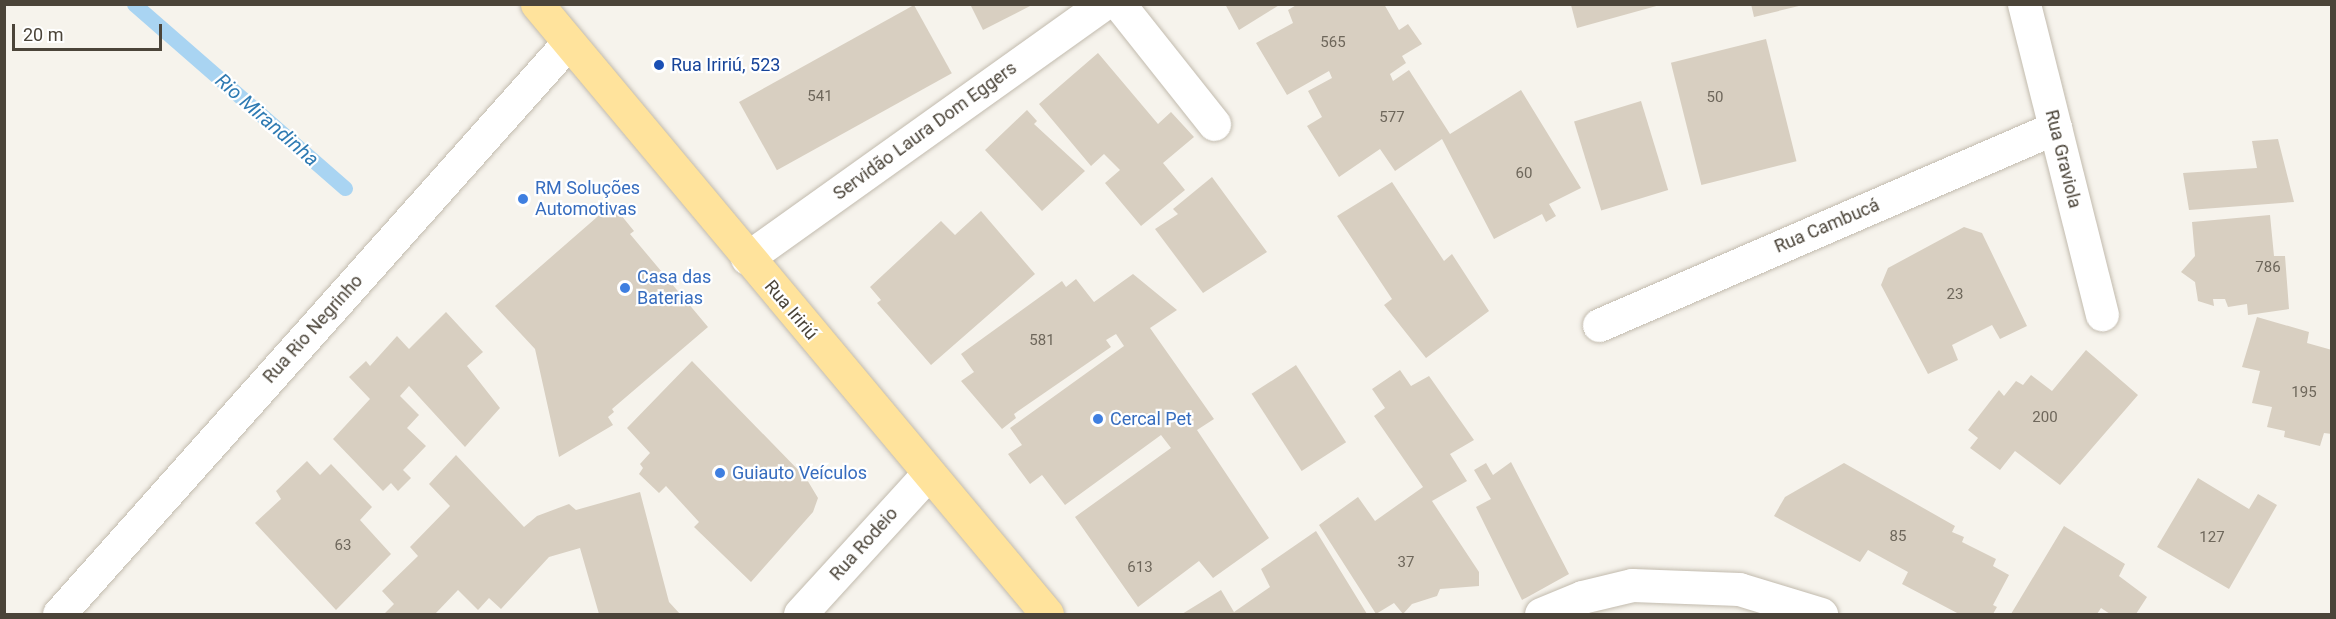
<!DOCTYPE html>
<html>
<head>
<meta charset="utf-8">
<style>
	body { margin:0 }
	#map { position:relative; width:2336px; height:619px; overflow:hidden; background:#f6f3ec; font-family:Roboto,sans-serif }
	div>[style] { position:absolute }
	.stream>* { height:15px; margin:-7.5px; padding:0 7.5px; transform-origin:7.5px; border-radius:7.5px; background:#a9d4f2 }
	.building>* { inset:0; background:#d8cfc1; transform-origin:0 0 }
	.roads { filter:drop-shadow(0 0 2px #c2bbae) drop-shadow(0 0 2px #c2bbae) }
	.street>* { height:33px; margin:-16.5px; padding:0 16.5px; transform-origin:16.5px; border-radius:16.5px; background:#fff }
	.primary>* { height:33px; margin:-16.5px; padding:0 16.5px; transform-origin:16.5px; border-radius:16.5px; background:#ffe39c }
	.dots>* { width:16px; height:16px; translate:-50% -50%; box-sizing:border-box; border:3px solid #fff; border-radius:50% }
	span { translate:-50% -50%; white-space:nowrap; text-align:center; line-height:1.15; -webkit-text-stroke:4.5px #fff; paint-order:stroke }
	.number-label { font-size:15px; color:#6e675b }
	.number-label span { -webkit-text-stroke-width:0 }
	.transit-label { font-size:18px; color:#164399 }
	.left { translate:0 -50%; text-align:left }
	.street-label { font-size:18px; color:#4b4439 }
	.shop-label { font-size:18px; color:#366cbe }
	.water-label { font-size:20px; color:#2e7ab2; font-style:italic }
	.frame { position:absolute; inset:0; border:6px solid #4b4439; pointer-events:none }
	.scale { position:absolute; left:12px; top:24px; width:150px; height:27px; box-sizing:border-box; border:3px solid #4b4439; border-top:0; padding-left:8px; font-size:18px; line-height:21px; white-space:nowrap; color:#4b4439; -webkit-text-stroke:4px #fff; paint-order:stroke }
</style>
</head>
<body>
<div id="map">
	<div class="stream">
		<div style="left:134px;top:4px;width:280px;rotate:41.1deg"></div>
	</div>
	<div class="building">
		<div style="clip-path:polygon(970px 4px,1034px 4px,983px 30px)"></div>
		<div style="clip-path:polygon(1225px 4px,1281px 4px,1239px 30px)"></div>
		<div style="clip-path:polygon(1298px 4px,1384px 4px,1399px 30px,1408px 24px,1422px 44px,1402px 56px,1406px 63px,1390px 74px,1393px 81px,1409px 70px,1450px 134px,1521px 90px,1581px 188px,1549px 204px,1556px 216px,1546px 222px,1542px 214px,1494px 239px,1442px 139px,1395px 171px,1380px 149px,1339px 177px,1307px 126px,1322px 117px,1308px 91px,1332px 78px,1329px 71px,1287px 95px,1256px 43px,1293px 23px,1288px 10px)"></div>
		<div style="clip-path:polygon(1751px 4px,1803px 4px,1803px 5px,1754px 17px)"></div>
		<div style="left:914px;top:5px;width:78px;height:200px;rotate:61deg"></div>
		<div style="clip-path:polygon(1571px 5px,1660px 5px,1577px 28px)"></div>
		<div style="left:1766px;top:39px;width:126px;height:98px;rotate:76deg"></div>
		<div style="clip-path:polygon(1098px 53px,1158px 124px,1171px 112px,1194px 137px,1163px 163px,1185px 190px,1141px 226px,1105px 183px,1120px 170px,1104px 154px,1091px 166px,1039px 104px)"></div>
		<div style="left:1641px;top:101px;width:93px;height:70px;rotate:73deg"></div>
		<div style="clip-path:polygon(1027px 110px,1037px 121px,1034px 124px,1085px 171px,1042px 211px,985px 150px)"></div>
		<div style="clip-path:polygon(2278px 139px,2294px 202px,2189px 210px,2183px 173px,2257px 168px,2252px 141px)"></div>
		<div style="clip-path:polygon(1212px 177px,1267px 252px,1203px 293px,1155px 229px,1178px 214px,1173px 209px)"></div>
		<div style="clip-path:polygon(1392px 182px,1444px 261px,1452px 254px,1489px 311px,1426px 358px,1384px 305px,1392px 299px,1337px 216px)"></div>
		<div style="clip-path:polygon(612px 204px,634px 231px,630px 234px,708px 327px,612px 409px,614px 412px,608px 417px,613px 425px,559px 457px,535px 349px,495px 306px)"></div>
		<div style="clip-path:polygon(981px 211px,1035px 274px,931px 365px,877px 303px,881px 300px,870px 287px,941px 221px,955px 235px)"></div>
		<div style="clip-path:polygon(2270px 215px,2274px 256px,2285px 256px,2289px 309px,2248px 315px,2247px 304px,2228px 307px,2225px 299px,2213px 299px,2214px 306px,2198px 301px,2195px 282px,2181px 272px,2195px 256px,2192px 222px)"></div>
		<div style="clip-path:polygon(1964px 227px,1982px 233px,2027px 326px,2000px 339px,1992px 325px,1952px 345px,1958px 360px,1928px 374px,1881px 285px,1888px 268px)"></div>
		<div style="clip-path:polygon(1133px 274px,1177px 310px,1150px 328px,1214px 419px,1197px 430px,1269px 538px,1213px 578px,1199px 561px,1138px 607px,1075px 517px,1171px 448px,1161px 435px,1065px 505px,1042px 475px,1030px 484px,1008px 454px,1022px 445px,1010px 428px,1124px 346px,1116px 334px,1106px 340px,1111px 347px,1014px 414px,1016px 418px,1002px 429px,961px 381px,974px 372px,961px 354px,1062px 281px,1066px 287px,1076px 279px,1094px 302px)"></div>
		<div style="clip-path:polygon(446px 312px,483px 352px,467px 366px,500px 408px,465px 447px,409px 386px,400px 396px,419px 415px,407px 428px,426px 446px,403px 470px,411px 478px,398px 491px,391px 483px,383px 491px,333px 439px,370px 399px,349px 377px,366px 361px,370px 366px,397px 336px,409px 349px)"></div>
		<div style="clip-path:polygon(2257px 317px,2309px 332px,2307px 343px,2332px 350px,2332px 434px,2324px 433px,2320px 446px,2284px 437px,2285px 431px,2267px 427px,2272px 407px,2252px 403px,2260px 371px,2242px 367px)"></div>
		<div style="clip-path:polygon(2086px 350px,2138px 395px,2060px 485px,2015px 451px,2000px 470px,1970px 448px,1978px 438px,1968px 430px,1999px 390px,2004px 396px,2016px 381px,2023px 385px,2031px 375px,2052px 391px)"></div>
		<div style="clip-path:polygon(692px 361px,806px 478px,818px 498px,813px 512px,751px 582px,694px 527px,699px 522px,666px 486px,659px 493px,639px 474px,643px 468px,640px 464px,650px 453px,627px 428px)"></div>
		<div style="left:1296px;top:365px;width:92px;height:53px;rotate:57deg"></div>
		<div style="clip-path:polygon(1400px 370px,1411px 386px,1429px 376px,1474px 440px,1450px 454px,1467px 481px,1432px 501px,1479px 572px,1479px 586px,1440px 589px,1437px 596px,1412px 604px,1403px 614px,1394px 603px,1376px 614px,1319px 525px,1358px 497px,1375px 521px,1423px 487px,1374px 416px,1385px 408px,1372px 389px)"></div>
		<div style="clip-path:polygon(456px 455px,524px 527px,537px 516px,569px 504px,576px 510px,640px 492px,669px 602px,680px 614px,599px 614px,580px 548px,549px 557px,501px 609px,489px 598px,478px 610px,458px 590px,435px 614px,384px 614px,394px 604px,382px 591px,418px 556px,410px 547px,450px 506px,429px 484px)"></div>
		<div style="clip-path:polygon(307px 461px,320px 475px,331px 464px,372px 507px,360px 520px,391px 554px,336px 610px,255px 523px,281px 499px,276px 491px)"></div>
		<div style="clip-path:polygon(1511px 462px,1569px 574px,1522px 600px,1476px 507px,1491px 499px,1474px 470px,1486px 463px,1493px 475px)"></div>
		<div style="clip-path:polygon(1844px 463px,1955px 526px,1952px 532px,1964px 537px,1962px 542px,1996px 559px,1993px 566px,2009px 575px,1993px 605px,1997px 607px,1993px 614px,1959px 614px,1902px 584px,1908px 572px,1868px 550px,1860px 562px,1774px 516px,1785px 497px)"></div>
		<div style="clip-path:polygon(2198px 478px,2249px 509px,2258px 494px,2277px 505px,2229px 589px,2157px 547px)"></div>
		<div style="clip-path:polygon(2064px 526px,2125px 564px,2119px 576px,2147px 597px,2136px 614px,2110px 614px,2101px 608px,2097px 614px,2011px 614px)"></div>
		<div style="clip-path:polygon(1316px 531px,1367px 614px,1182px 614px,1221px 590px,1234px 612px,1270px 587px,1261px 569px)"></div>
	</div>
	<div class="roads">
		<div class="street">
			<div style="left:1119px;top:4px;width:153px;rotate:51.6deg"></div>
			<div style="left:2024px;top:4px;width:320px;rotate:75.9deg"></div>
			<div style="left:747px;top:258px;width:437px;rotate:-35.5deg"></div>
			<div style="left:1599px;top:325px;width:497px;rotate:-23.4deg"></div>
			<div style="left:59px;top:614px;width:764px;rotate:-48.29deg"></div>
			<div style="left:800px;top:614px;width:190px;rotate:-47.6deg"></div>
			<div style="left:1541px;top:614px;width:44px;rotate:-22.5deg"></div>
			<div style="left:1582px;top:597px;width:51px;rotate:-13.5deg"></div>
			<div style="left:1632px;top:585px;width:107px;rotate:2.1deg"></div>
			<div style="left:1739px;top:589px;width:86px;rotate:17deg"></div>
		</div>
		<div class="primary">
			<div style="left:537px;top:4px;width:795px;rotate:50.1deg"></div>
		</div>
	</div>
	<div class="dots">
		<div style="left:659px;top:65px;background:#1a4fb4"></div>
		<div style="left:523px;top:199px;background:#3f7fe0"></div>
		<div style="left:625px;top:288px;background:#3f7fe0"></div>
		<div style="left:1098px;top:419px;background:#3f7fe0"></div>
		<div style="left:720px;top:473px;background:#3f7fe0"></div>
	</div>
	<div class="number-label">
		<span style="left:1333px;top:43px">565</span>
		<span style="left:820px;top:97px">541</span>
		<span style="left:1715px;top:98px">50</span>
		<span style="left:1392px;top:118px">577</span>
		<span style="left:1524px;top:174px">60</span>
		<span style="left:2268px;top:268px">786</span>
		<span style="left:1955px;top:295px">23</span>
		<span style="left:1042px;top:341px">581</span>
		<span style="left:2304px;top:393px">195</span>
		<span style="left:2045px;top:418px">200</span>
		<span style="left:1898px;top:537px">85</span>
		<span style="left:2212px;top:538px">127</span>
		<span style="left:343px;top:546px">63</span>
		<span style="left:1406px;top:563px">37</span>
		<span style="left:1140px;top:568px">613</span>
	</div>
	<div class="transit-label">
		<span class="left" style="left:671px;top:65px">Rua Iririú, 523</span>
	</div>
	<div class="street-label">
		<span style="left:925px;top:131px;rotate:-36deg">Servidão Laura Dom Eggers</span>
		<span style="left:2063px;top:159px;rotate:76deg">Rua Graviola</span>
		<span style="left:1827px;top:226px;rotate:-23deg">Rua Cambucá</span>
		<span style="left:791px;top:310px;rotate:50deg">Rua Iririú</span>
		<span style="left:313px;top:329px;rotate:-48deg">Rua Rio Negrinho</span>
		<span style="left:864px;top:544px;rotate:-48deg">Rua Rodeio</span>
	</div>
	<div class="shop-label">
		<span class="left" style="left:535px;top:199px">RM Soluções<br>Automotivas</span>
		<span class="left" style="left:637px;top:288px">Casa das<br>Baterias</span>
		<span class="left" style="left:1110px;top:419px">Cercal Pet</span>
		<span class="left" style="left:732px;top:473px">Guiauto Veículos</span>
	</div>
	<div class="water-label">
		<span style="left:267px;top:120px;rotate:41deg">Rio Mirandinha</span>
	</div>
	<div class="frame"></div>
	<div class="scale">20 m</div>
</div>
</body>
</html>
